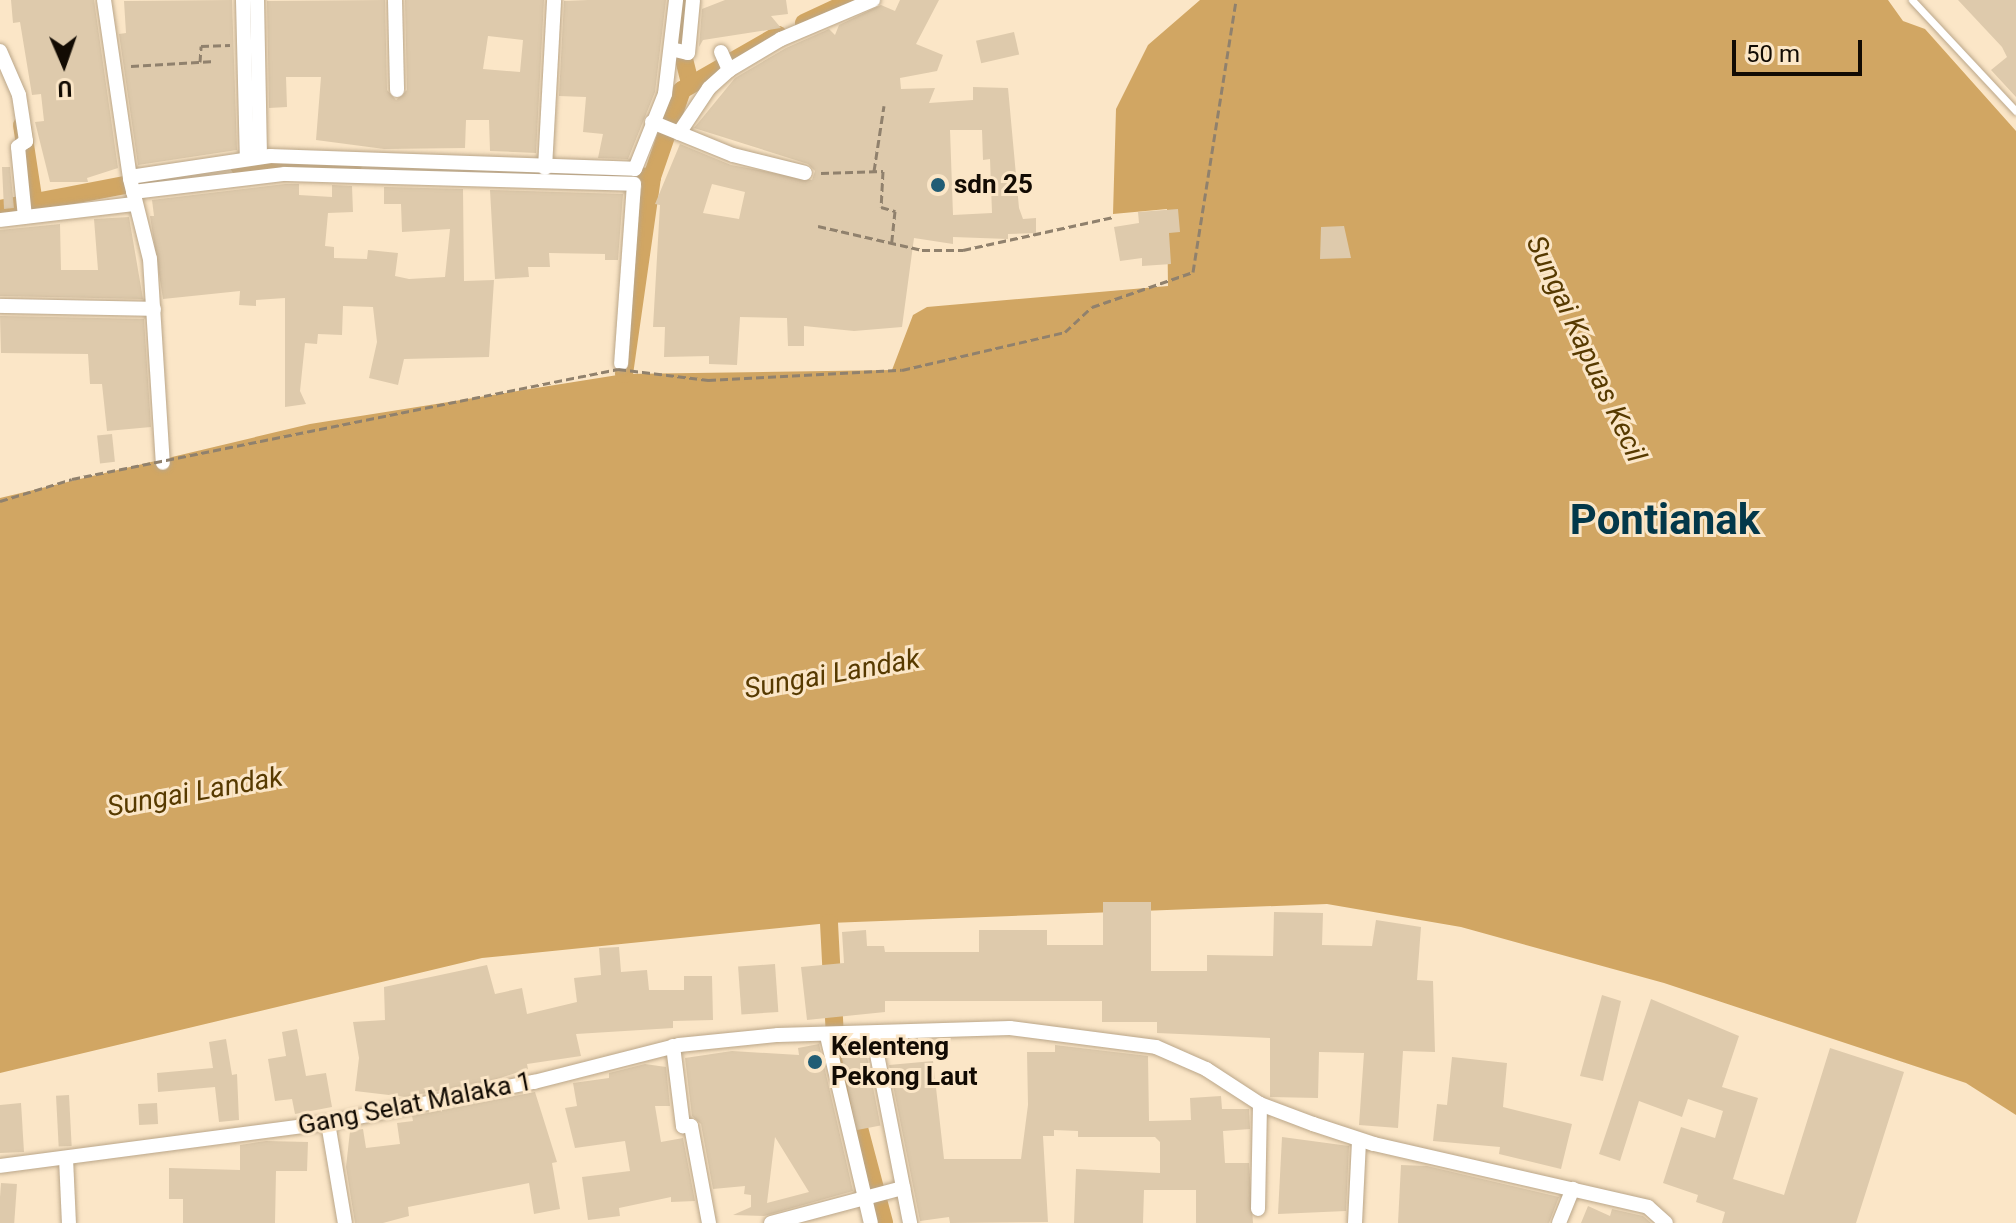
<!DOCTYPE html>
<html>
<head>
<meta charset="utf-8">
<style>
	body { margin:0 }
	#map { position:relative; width:2016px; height:1223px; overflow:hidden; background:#fbe6c7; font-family:Roboto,sans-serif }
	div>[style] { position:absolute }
	.water>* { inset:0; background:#d1a663 }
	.canal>* { height:18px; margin:-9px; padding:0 9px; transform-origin:9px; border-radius:9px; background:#d1a663 }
	.building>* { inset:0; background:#decaac; transform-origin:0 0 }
	.path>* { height:3px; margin-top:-1.5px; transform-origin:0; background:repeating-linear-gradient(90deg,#90816d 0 8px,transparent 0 12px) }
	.roads { filter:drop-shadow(0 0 2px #baa689) drop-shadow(0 0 2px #baa689) }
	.lane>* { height:7px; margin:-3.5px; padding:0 3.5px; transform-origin:3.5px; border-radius:3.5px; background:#fff }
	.street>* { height:14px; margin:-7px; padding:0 7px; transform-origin:7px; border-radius:7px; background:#fff }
	.path-bridge>* { height:3px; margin-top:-1.5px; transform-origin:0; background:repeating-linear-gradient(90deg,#90816d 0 8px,transparent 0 12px) }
	.dots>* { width:22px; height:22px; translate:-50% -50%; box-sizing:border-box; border:4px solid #fbe6c7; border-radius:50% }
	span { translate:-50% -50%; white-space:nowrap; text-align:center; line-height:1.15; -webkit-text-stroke:6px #fbe6c7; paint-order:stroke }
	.poi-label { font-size:26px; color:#120b03; font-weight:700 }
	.left { translate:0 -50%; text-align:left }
	.street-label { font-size:26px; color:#120b03 }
	.water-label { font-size:28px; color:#573a00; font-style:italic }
	.town-label { font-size:42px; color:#03384a; font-weight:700 }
	.north { position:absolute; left:24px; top:24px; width:80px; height:80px; -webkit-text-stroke:6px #fbe6c7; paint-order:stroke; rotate:178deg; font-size:22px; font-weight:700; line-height:32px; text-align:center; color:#120b03 }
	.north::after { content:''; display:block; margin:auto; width:28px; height:36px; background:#120b03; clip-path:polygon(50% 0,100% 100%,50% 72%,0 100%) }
	.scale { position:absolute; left:1732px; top:40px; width:130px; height:36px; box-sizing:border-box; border:4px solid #120b03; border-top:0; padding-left:10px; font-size:24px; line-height:28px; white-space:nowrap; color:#120b03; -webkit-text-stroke:6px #fbe6c7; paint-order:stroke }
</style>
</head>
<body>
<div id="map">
	<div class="water">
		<div style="clip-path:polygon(1200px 0,1888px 0,1903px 21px,1925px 29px,2016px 131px,2016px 1115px,1966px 1083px,1664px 983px,1461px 927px,1327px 904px,829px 923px,482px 958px,0 1073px,0 498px,310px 424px,624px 374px,892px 370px,913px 315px,927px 307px,1168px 286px,1167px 209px,1113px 214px,1116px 109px,1148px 45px)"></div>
	</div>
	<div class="canal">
		<div style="left:683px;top:0;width:55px;rotate:90deg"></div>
		<div style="left:683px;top:55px;width:30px;rotate:76deg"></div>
		<div style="left:804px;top:23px;width:54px;rotate:-25.1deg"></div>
		<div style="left:22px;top:125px;width:79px;rotate:81.3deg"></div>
		<div style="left:239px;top:166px;width:114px;rotate:-0.5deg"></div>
		<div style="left:606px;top:175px;width:46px;rotate:2.5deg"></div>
		<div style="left:0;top:209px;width:149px;rotate:-10.9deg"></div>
		<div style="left:624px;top:374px;width:199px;rotate:-81.9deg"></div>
		<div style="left:652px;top:177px;width:92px;rotate:-71deg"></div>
		<div style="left:682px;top:90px;width:111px;rotate:-29.8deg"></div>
		<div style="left:829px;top:923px;width:114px;rotate:87deg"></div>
		<div style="left:835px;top:1037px;width:192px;rotate:75.2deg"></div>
	</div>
	<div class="building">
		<div style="clip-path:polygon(11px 0,94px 0,118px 168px,87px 178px,88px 182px,50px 182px,35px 122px,44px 121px,41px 94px,32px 95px,20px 22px,13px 23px)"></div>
		<div style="clip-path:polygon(232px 0,237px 150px,138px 165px,119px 34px,126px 33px,124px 1px)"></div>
		<div style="clip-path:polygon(evenodd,385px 0,387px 90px,396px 100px,407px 90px,405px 0,544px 0,536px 153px,490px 151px,489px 120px,466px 120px,465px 148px,384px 149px,316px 140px,321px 77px,286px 77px,287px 107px,269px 108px,267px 1px,385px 0,488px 36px,523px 40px,520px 72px,483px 69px,488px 36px)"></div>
		<div style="clip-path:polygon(588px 0,666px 0,655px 92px,628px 159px,598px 158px,603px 134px,583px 132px,586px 97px,559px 96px,564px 1px)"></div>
		<div style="clip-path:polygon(725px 0,786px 0,788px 14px,771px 16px,781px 28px,703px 40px,699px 47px,702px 9px)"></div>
		<div style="clip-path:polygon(evenodd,900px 0,939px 0,916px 44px,943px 55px,937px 71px,900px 78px,901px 89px,935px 88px,929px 103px,973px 100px,973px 87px,1008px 88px,1019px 208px,1023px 219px,1036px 218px,1036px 233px,1008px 234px,1008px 239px,953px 237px,953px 244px,914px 238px,902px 327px,854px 331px,804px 326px,804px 346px,788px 346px,787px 318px,740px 317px,737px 365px,709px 364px,709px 356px,664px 357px,665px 327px,653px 327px,660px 205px,655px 204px,680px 144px,731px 165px,812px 180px,815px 171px,808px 164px,694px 128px,735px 78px,786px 48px,829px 29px,835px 35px,839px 25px,881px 5px,895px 11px,900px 0,950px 130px,982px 130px,983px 160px,990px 159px,992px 213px,953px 215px,950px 130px,900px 0,712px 184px,745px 192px,739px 219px,703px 213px,712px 184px)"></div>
		<div style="clip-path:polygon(1958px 0,2016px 0,2016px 97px,1991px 70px,2007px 57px,2002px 47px)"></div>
		<div style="left:1014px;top:32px;width:23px;height:39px;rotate:77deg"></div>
		<div style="clip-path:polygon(2px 167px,10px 167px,14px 208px,4px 209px)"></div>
		<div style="clip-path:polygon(285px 184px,299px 184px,299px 195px,332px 197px,332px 185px,352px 186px,353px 212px,328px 213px,325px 246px,334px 247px,334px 258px,367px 259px,368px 250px,398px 253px,395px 276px,409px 279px,445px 277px,450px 229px,402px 232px,401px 204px,384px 204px,384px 187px,463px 189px,464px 281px,494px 280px,489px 357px,404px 359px,398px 385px,369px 378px,377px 342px,373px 307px,343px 306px,342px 335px,318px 334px,317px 344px,305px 343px,300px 391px,306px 404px,285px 407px,285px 298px,256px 300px,256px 306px,239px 305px,240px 291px,163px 299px,150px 216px,154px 216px,152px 200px)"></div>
		<div style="clip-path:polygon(490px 190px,623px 194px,618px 260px,605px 260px,605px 254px,549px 253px,550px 267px,528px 267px,529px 277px,495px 279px)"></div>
		<div style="clip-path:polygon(1178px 209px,1180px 232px,1169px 233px,1171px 264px,1142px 266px,1142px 258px,1120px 261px,1114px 227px,1139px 223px,1138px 212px)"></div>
		<div style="clip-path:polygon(129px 217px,143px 299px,0 296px,0 230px,60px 224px,61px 270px,98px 270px,94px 219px)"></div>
		<div style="clip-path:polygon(1344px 226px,1351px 258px,1320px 259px,1321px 227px)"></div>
		<div style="clip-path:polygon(0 316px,144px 319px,151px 427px,107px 431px,102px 384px,90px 384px,88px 354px,1px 353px)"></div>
		<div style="left:112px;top:434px;width:28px;height:15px;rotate:84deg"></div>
		<div style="clip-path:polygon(1103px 902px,1151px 902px,1151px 971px,1207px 971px,1207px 955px,1273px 956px,1274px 912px,1323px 913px,1322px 945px,1372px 946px,1376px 920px,1421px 927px,1417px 980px,1433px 981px,1435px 1052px,1403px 1051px,1398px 1128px,1359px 1125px,1364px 1053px,1319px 1052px,1318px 1098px,1270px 1097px,1270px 1038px,1157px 1033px,1157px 1022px,1102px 1022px,1102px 1001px,885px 1001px,885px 1012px,807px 1020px,801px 967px,844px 963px,842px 932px,866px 930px,867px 946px,884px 946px,885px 952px,979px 952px,979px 930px,1047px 930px,1047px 945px,1103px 945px)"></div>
		<div style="clip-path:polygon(619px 947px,621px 972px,647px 970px,649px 990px,684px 990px,684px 976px,712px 976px,713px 1020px,673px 1021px,673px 1028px,576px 1034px,581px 1056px,527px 1064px,528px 1069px,494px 1080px,406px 1097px,355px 1091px,359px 1058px,353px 1022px,385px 1020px,384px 987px,487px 965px,495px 994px,522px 988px,527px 1014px,577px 1002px,574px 978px,601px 975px,599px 948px)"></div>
		<div style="left:775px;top:964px;width:48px;height:37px;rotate:86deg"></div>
		<div style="clip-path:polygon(1602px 995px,1621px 1001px,1603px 1081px,1580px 1076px)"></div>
		<div style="clip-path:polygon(1651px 999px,1739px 1036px,1722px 1087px,1758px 1098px,1733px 1179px,1784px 1195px,1830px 1048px,1904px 1072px,1856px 1223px,1722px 1223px,1725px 1212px,1696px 1202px,1698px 1195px,1663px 1183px,1681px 1127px,1715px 1138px,1723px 1111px,1688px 1099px,1682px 1117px,1639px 1101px,1620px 1161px,1599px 1154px)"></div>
		<div style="clip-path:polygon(297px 1029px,306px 1076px,326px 1073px,332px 1107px,295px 1114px,292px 1099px,275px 1101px,268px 1059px,286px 1056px,282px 1032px)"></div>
		<div style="clip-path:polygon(226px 1039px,232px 1075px,237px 1074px,239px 1120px,219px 1122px,215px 1087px,158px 1092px,157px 1073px,213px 1068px,209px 1042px)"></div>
		<div style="clip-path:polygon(evenodd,819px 1044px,853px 1191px,764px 1216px,733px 1215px,751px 1207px,751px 1195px,744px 1194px,745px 1186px,713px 1189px,701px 1124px,692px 1116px,685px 1058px,732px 1051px,799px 1055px,798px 1048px,819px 1044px,775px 1137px,809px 1192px,767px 1203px,775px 1137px)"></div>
		<div style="clip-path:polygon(1055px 1045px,1148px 1056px,1149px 1121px,1191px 1120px,1190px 1098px,1221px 1096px,1222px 1109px,1249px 1109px,1250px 1129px,1223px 1131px,1225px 1163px,1249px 1163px,1253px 1223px,1196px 1223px,1196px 1190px,1144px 1190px,1143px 1223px,1074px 1223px,1076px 1169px,1160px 1173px,1160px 1142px,1155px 1137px,1078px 1137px,1078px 1131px,1054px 1130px,1054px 1136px,1043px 1136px,1048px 1222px,950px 1223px,949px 1217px,920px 1221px,889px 1065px,933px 1061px,944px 1159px,1021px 1159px,1028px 1105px,1027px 1052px,1055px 1052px)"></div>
		<div style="left:865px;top:1046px;width:81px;height:25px;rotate:79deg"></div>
		<div style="clip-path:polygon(1452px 1057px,1507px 1063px,1503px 1107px,1572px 1124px,1561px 1169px,1499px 1154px,1500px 1147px,1433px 1141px,1437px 1104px,1447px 1105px)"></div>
		<div style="clip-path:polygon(645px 1064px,666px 1067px,670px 1106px,655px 1106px,661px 1142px,683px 1138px,695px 1201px,671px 1202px,671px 1197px,619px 1208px,620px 1216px,588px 1220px,582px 1177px,630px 1171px,625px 1141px,575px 1148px,565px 1108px,577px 1106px,573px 1083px,609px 1078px,609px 1073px)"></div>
		<div style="clip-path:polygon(535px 1092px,557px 1162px,552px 1163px,560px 1209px,534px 1214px,529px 1183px,408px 1207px,409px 1216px,383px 1223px,355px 1223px,346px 1167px,350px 1131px,363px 1129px,366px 1148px,400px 1144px,397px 1123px,413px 1121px,412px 1116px)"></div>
		<div style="left:69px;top:1095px;width:51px;height:13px;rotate:87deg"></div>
		<div style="clip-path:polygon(21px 1103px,24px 1152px,0 1153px,0 1105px)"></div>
		<div style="left:157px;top:1103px;width:21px;height:19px;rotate:87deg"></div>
		<div style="clip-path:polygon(1282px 1137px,1349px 1146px,1346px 1211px,1278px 1214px)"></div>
		<div style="clip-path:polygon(266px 1141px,308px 1142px,307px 1171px,276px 1171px,275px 1223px,183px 1223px,183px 1199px,169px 1199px,169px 1168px,240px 1170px,240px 1145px)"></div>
		<div style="clip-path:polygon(1401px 1165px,1427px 1166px,1559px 1197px,1549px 1223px,1398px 1223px)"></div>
		<div style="left:1px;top:1183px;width:16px;height:40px;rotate:4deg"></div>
		<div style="clip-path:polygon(1588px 1206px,1610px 1216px,1612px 1209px,1643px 1216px,1651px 1223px,1581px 1223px)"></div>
	</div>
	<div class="path">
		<div style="left:200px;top:62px;width:16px;rotate:-86deg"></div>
		<div style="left:201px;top:46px;width:29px;rotate:-2deg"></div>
		<div style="left:131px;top:66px;width:84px;rotate:-3.4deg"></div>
		<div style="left:874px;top:171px;width:66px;rotate:-81.3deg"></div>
		<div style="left:821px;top:173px;width:62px;rotate:-1.8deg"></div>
		<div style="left:883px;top:171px;width:36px;rotate:93deg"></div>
		<div style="left:881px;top:207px;width:15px;rotate:16deg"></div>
		<div style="left:895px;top:211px;width:31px;rotate:96deg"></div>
		<div style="left:818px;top:226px;width:107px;rotate:13deg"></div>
		<div style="left:922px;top:250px;width:41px"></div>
		<div style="left:963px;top:250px;width:154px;rotate:-12.4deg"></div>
	</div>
	<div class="roads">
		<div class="lane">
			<div style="left:1912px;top:0;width:152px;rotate:46.9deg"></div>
		</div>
		<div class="street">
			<div style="left:104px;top:0;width:181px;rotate:81.7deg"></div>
			<div style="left:130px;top:179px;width:82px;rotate:76deg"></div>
			<div style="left:150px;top:259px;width:204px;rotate:86.4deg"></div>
			<div style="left:243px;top:0;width:159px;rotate:88.6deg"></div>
			<div style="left:257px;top:0;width:156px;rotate:88.9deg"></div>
			<div style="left:395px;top:0;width:90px;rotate:88.7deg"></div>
			<div style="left:671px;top:49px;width:17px;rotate:13deg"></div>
			<div style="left:688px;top:53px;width:53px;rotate:-84.6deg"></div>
			<div style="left:0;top:51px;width:48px;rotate:66.6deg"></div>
			<div style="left:19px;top:95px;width:47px;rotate:81.3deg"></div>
			<div style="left:26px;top:141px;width:10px;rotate:143deg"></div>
			<div style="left:18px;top:147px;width:70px;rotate:84.3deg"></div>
			<div style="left:721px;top:52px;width:20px;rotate:66deg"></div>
			<div style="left:652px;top:122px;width:87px;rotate:22.2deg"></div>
			<div style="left:733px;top:155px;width:74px;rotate:14deg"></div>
			<div style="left:679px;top:133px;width:54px;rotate:-56.3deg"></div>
			<div style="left:709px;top:88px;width:27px;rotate:-42deg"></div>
			<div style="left:729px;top:70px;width:61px;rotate:-30.8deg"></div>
			<div style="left:781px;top:39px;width:100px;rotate:-23deg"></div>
			<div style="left:545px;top:168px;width:168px;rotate:-86.9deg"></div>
			<div style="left:130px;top:177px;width:142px;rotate:-8.5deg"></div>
			<div style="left:270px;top:156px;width:365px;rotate:2deg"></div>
			<div style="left:635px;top:169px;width:81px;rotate:-68.2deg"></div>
			<div style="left:665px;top:94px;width:95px;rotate:-83.3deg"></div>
			<div style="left:133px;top:192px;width:153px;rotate:-6.8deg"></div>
			<div style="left:285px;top:174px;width:349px;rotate:1.6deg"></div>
			<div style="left:634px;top:184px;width:180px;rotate:94.1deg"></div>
			<div style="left:0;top:220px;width:136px;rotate:-6.8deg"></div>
			<div style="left:0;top:306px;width:154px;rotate:1.1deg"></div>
			<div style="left:873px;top:1034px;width:193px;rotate:78.9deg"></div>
			<div style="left:827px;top:1036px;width:192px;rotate:76.8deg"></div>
			<div style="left:673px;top:1046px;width:81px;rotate:82.9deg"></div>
			<div style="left:683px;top:1126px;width:8px"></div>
			<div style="left:691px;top:1126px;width:99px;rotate:79.5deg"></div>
			<div style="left:328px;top:1123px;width:101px;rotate:80.4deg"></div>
			<div style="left:66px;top:1158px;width:65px;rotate:87.4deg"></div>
			<div style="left:0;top:1166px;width:331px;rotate:-7.5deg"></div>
			<div style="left:328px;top:1123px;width:210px;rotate:-11.3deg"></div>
			<div style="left:534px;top:1082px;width:150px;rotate:-14.3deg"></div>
			<div style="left:679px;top:1045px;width:100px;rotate:-5.8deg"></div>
			<div style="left:778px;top:1035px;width:232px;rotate:-1.7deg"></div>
			<div style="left:1010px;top:1028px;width:147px;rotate:7.4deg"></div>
			<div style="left:1156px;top:1047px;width:55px;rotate:23.7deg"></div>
			<div style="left:1206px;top:1069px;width:64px;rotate:32.9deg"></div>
			<div style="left:1260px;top:1104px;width:57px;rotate:20.7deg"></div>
			<div style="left:1313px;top:1124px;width:64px;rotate:18.2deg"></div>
			<div style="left:1374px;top:1144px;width:281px;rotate:12.9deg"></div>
			<div style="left:1648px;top:1207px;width:24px;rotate:42deg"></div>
			<div style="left:1258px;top:1209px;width:105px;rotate:-88.9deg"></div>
			<div style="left:771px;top:1223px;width:137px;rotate:-14.9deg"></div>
			<div style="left:1355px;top:1223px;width:83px;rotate:-87.2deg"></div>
			<div style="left:1559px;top:1223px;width:37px;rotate:-68deg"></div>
		</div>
	</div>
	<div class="path-bridge">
		<div style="left:0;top:501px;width:75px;rotate:-17deg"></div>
		<div style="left:72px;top:479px;width:557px;rotate:-11.39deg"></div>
		<div style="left:618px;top:369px;width:91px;rotate:7deg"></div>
		<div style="left:708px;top:380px;width:194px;rotate:-3deg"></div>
		<div style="left:902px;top:370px;width:167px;rotate:-13.1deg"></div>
		<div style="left:1065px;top:332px;width:37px;rotate:-43deg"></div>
		<div style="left:1092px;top:307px;width:107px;rotate:-19.1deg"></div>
		<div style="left:1193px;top:272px;width:275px;rotate:-81deg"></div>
	</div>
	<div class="dots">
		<div style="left:938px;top:185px;background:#215d75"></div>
		<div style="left:815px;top:1062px;background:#215d75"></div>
	</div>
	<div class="poi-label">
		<span class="left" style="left:954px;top:185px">sdn 25</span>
		<span class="left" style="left:831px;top:1062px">Kelenteng<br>Pekong Laut</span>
	</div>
	<div class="street-label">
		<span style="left:415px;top:1104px;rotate:-11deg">Gang Selat Malaka 1</span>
	</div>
	<div class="water-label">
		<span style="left:1586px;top:349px;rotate:65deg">Sungai Kapuas Kecil</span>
		<span style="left:832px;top:674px;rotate:-10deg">Sungai Landak</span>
		<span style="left:195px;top:792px;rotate:-10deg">Sungai Landak</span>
	</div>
	<div class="town-label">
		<span style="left:1665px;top:520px">Pontianak</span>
	</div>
	<div class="north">U</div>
	<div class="scale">50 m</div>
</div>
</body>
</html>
